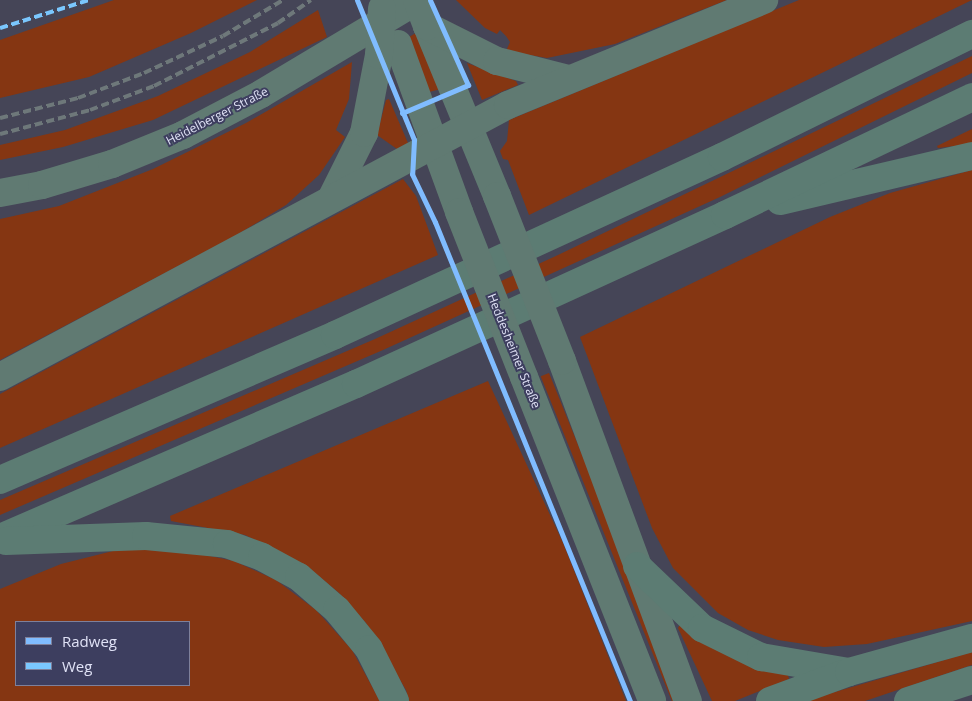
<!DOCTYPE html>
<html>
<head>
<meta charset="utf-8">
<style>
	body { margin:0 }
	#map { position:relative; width:972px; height:701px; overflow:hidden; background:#454557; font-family:"Open Sans",sans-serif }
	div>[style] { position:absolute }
	.green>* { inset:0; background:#853612; transform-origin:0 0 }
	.major>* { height:28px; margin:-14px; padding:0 14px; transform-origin:14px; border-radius:14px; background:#607a72 }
	.highway>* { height:28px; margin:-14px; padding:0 14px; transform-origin:14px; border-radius:14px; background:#5c7c73 }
	.rail>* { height:4px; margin-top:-2px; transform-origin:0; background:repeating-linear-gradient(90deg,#6e787a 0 8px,transparent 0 12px) }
	.major-bridge>* { height:28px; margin:-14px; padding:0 14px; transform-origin:14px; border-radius:14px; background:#607a72 }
	.quiet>* { height:4px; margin-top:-2px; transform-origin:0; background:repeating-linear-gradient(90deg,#7ac7fe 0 8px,transparent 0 12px) }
	.cycleway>* { height:5px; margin:-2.5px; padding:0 2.5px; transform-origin:2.5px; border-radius:2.5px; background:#80bcff }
	span { translate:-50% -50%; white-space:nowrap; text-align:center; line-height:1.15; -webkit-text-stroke:4px #3d3e5f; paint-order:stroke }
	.street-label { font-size:12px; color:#e0e2f6 }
	.legend { position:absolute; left:15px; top:621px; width:175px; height:65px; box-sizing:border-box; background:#3d3e5f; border:1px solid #7e809b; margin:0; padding:6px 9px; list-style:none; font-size:15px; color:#e0e2f6 }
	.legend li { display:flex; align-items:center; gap:10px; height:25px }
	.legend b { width:25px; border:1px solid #7e809b }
</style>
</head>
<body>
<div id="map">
	<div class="green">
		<div style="clip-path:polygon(114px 0,257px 0,191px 33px,89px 77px,0 98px,0 40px)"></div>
		<div style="clip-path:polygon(456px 0,727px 0,615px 44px,547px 58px,506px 51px,510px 42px,506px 36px,500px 30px,497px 34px,485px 28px)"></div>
		<div style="clip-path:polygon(799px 0,972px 0,529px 215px,508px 160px,503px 159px,500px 151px,507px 141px,509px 120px)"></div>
		<div style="clip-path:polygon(318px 10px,327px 37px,153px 120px,63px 147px,0 160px,0 145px,65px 130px,158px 96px,250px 52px)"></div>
		<div style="clip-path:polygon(419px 31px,441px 89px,429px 92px,406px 39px)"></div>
		<div style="clip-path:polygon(972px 56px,972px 73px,720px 197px,383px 350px,0 515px,0 500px,375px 339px,558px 255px)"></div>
		<div style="clip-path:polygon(352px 62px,349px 99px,336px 130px,345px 137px,319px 175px,286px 205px,235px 236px,0 360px,0 219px,59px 206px,153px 169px,246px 123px)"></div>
		<div style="clip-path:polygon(467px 63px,516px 81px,518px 85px,482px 100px)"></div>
		<div style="clip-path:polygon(389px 99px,408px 143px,397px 149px,377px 135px,386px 100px)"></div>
		<div style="clip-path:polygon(972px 129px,972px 144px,938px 148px,937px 146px)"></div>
		<div style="clip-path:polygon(972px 170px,972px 621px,867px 644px,824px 647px,778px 640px,748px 630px,718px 613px,673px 568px,652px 528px,580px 337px,830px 217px,890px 193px)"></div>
		<div style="clip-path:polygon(403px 179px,416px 196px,438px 255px,0 448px,0 394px)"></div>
		<div style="left:549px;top:373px;width:353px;height:9px;rotate:68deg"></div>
		<div style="clip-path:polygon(488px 381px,563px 543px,626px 701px,409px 701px,406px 690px,366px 623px,339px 593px,308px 567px,245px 535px,171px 521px,170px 516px)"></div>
		<div style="clip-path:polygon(evenodd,121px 549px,181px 550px,234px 561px,276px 580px,316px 610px,352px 650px,380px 701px,0 701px,0 589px,61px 564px,121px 549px,16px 622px,189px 622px,189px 685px,16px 685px,16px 622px)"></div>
		<div style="clip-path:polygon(681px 623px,788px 675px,789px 679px,735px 701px,712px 701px,678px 628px)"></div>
		<div style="clip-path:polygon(972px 652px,972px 665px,865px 701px,804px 701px)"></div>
	</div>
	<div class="major">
		<div style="left:427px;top:26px;width:184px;rotate:67.6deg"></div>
		<div style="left:427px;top:26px;width:78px;rotate:26.6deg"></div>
		<div style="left:497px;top:61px;width:73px;rotate:14.2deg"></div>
		<div style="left:398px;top:44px;width:179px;rotate:70deg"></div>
		<div style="left:0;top:193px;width:43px;rotate:-10.8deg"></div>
		<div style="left:42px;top:185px;width:73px;rotate:-16.7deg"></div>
		<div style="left:112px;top:164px;width:77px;rotate:-22.2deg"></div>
		<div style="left:183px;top:135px;width:88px;rotate:-27.7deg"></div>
		<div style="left:261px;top:94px;width:183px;rotate:-30.9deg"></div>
		<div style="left:331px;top:199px;width:74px;rotate:-63.4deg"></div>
		<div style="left:364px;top:133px;width:79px;rotate:-79.1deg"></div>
		<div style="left:562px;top:361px;width:363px;rotate:69.7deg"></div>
		<div style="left:0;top:377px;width:576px;rotate:-28.17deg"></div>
		<div style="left:508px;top:105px;width:277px;rotate:-22.3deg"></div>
		<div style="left:524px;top:377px;width:348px;rotate:68.4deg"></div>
	</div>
	<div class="highway">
		<div style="left:780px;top:201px;width:197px;rotate:-13.2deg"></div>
		<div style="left:0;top:480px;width:365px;rotate:-23.4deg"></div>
		<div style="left:335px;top:335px;width:426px;rotate:-24.7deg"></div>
		<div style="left:722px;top:157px;width:279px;rotate:-26.2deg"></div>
		<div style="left:0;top:538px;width:388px;rotate:-23.4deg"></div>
		<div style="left:356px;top:384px;width:406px;rotate:-24.6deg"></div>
		<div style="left:725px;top:215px;width:274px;rotate:-25.5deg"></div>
		<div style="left:6px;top:541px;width:140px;rotate:-2deg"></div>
		<div style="left:146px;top:536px;width:81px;rotate:5.6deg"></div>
		<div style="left:227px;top:544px;width:37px;rotate:20deg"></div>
		<div style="left:262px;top:557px;width:42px;rotate:28.4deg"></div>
		<div style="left:299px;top:577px;width:50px;rotate:41deg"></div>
		<div style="left:337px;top:610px;width:50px;rotate:50.6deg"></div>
		<div style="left:369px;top:649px;width:58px;rotate:63.4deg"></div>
		<div style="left:637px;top:566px;width:90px;rotate:43.6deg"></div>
		<div style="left:702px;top:628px;width:66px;rotate:26.2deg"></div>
		<div style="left:761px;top:657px;width:89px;rotate:9.7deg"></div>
		<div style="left:770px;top:701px;width:84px;rotate:-20.2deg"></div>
		<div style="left:849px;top:672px;width:128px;rotate:-15.5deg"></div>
		<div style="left:908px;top:701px;width:67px;rotate:-18.2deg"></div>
	</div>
	<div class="rail">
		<div style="left:0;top:118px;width:81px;rotate:-14.4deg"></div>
		<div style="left:78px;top:98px;width:71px;rotate:-20.7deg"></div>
		<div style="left:144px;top:73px;width:87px;rotate:-25.1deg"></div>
		<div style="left:223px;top:36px;width:70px;rotate:-31deg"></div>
		<div style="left:0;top:134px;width:93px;rotate:-14.9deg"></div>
		<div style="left:90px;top:110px;width:68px;rotate:-20.6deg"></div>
		<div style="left:154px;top:86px;width:139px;rotate:-26.9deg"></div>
		<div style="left:278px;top:23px;width:40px;rotate:-34.9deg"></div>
	</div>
	<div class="major-bridge">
		<div style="left:417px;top:0;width:28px;rotate:69deg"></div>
		<div style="left:379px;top:55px;width:47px;rotate:-86.3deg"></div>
		<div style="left:497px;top:196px;width:177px;rotate:68.5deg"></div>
		<div style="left:459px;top:212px;width:177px;rotate:68.5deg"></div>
	</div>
	<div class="quiet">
		<div style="left:0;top:28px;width:93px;rotate:-17.5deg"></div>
	</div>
	<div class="cycleway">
		<div style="left:357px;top:0;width:151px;rotate:67.8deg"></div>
		<div style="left:414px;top:140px;width:34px;rotate:93deg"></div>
		<div style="left:412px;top:174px;width:53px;rotate:64.4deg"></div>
		<div style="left:435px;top:222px;width:517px;rotate:67.85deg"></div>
		<div style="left:402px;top:113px;width:72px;rotate:-23deg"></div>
		<div style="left:468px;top:85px;width:93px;rotate:-114.1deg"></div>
	</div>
	<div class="street-label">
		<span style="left:217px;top:116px;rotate:-27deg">Heidelberger Straße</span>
		<span style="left:514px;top:351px;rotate:68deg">Heddesheimer Straße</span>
	</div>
	<ul class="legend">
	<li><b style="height:6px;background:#80bcff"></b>Radweg</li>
	<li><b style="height:6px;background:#7ac7fe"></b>Weg</li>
	</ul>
</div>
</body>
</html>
